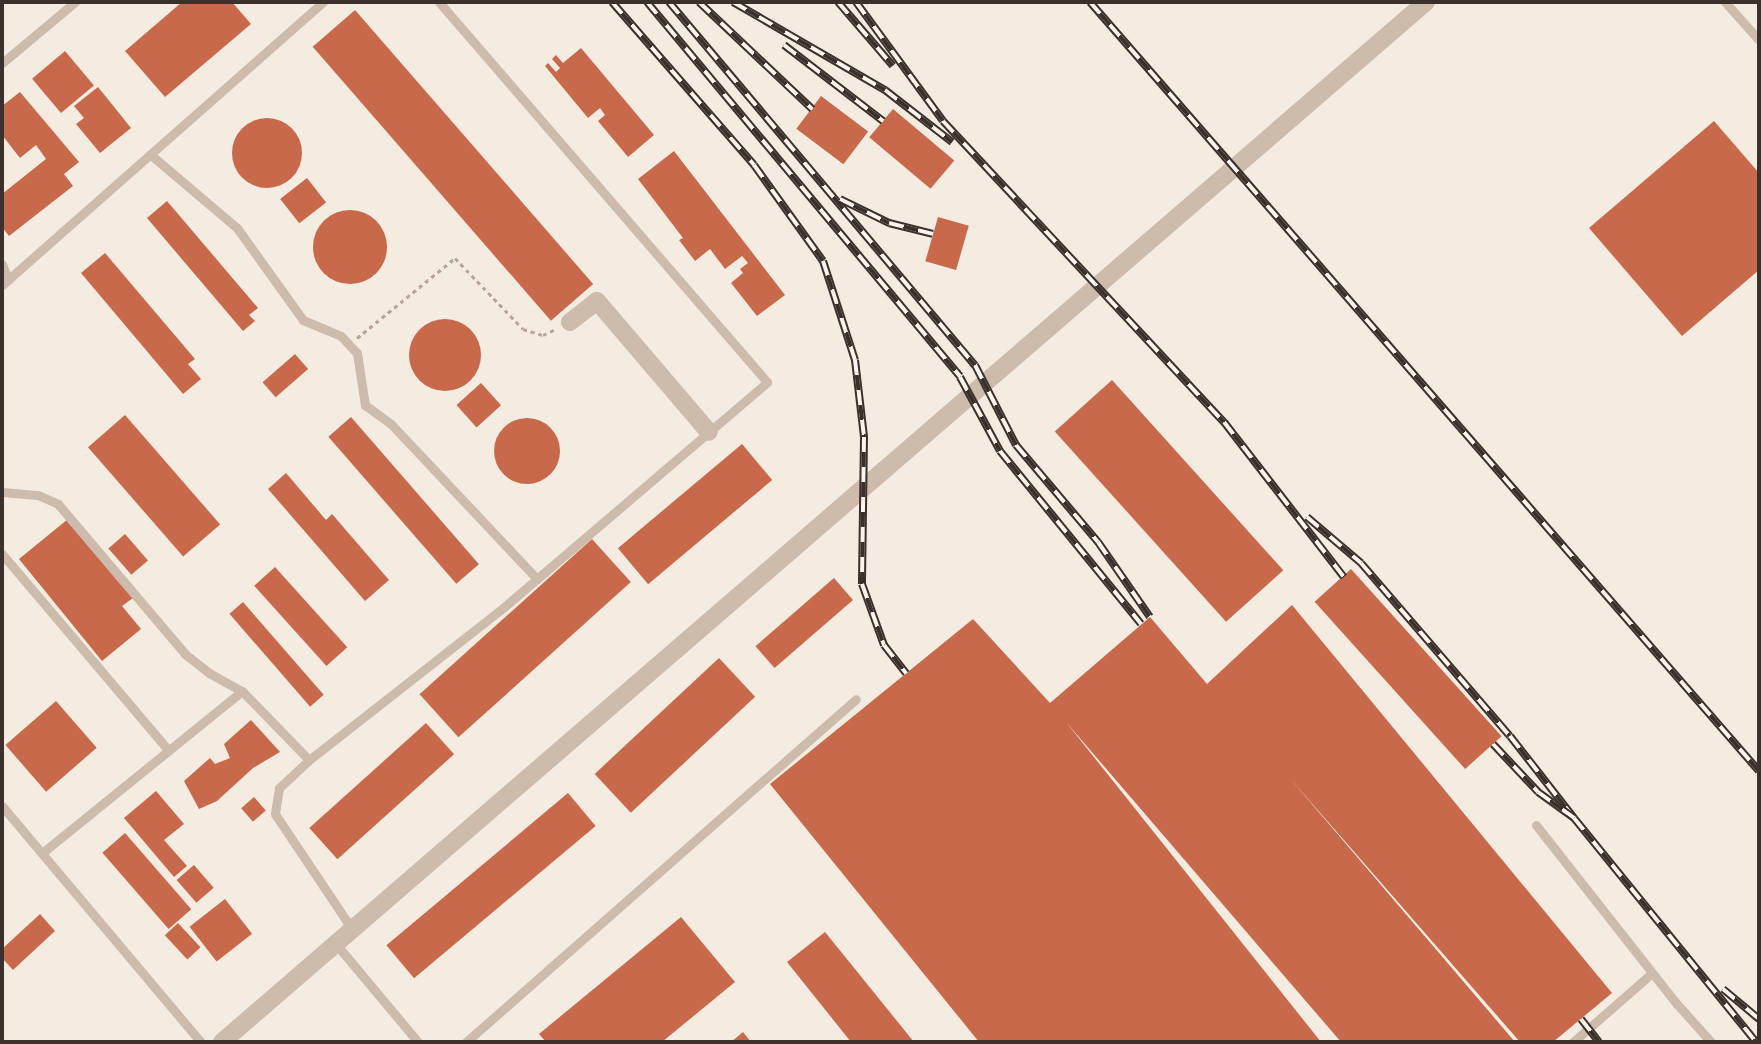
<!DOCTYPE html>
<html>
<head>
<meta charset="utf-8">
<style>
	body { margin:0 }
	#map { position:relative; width:1761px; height:1044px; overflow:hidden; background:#f4ebe1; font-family:"DM Sans",sans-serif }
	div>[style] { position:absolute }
	.building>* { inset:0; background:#c8694b; transform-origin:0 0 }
	.round { border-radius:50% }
	.path>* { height:3px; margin-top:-1.5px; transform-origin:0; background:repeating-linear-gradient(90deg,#b9a596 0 4px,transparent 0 8px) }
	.lane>* { height:9px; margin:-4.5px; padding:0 4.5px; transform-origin:4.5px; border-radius:4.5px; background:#cdbbac }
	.street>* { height:18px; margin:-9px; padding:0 9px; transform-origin:9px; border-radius:9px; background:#cdbbac }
	.rail>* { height:8px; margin-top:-4px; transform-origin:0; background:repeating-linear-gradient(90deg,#fbf5ee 0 15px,#3b302b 0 30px); box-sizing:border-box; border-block:2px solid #3b302b }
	span { translate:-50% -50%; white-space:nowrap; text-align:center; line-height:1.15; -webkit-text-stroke:8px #fbf5ee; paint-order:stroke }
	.frame { position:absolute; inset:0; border:4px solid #3b302b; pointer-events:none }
</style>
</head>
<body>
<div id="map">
	<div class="building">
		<div style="clip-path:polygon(182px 2px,232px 2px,251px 24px,165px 97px,125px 51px)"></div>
		<div style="left:355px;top:10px;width:363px;height:56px;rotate:49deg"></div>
		<div style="clip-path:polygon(581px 48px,654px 135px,628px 157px,598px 121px,605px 115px,600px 108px,588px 118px,545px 66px,548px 63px,556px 72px,560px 68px,552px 59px,556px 55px,563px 63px)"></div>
		<div style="left:65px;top:51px;width:45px;height:43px;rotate:50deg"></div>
		<div style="clip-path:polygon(98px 87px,131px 128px,100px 153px,76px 124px,84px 118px,74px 106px)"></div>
		<div style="clip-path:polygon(20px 92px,79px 162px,64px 174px,73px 186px,9px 236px,2px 227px,2px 194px,46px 159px,36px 145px,20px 158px,2px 135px,2px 106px)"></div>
		<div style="left:821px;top:96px;width:59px;height:41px;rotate:37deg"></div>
		<div style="left:893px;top:109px;width:80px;height:37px;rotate:40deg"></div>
		<div class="round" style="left:232px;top:118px;width:70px;height:70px"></div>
		<div style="clip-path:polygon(1714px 121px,1759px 173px,1759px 270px,1682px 336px,1589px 228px)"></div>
		<div style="clip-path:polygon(674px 151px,785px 295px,757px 316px,731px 283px,743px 273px,740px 269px,748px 263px,742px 256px,725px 269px,710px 249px,695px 261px,679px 240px,683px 238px,638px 179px)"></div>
		<div style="left:307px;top:178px;width:31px;height:34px;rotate:52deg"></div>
		<div style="clip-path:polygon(167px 201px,258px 308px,249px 315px,255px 321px,243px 331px,147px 218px)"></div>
		<div class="round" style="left:313px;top:210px;width:74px;height:74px"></div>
		<div style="left:938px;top:217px;width:32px;height:46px;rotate:16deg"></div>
		<div style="clip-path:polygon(105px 253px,195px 359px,188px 364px,201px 379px,183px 394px,81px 273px)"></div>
		<div class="round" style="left:409px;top:319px;width:72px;height:72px"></div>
		<div style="left:295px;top:354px;width:20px;height:43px;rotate:49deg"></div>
		<div style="left:1112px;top:380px;width:256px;height:77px;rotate:48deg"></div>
		<div style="left:481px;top:383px;width:30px;height:33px;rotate:48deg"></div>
		<div style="left:125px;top:415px;width:145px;height:49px;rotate:49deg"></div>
		<div style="left:351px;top:417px;width:195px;height:30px;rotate:49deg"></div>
		<div class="round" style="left:494px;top:418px;width:66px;height:66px"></div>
		<div style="left:742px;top:444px;width:47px;height:162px;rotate:50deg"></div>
		<div style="clip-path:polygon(286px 473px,326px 520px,332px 514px,389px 580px,365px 601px,268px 489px)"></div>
		<div style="clip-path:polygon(68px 519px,133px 598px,122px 606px,141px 629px,102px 661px,19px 559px)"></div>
		<div style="left:125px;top:534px;width:35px;height:22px;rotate:49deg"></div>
		<div style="left:592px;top:539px;width:58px;height:232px;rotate:48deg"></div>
		<div style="left:275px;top:567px;width:108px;height:28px;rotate:48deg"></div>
		<div style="left:1351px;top:569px;width:225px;height:49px;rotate:48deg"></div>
		<div style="left:834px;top:578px;width:29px;height:104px;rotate:49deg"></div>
		<div style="left:243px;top:602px;width:123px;height:18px;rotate:49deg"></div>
		<div style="clip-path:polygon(1292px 605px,1612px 993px,1553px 1042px,1520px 1042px,1288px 776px,1515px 1042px,1341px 1042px,1066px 722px,1321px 1042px,979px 1042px,770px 784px,973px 619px,1050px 703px,1150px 617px,1207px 684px)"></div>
		<div style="left:719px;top:658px;width:53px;height:170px;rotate:47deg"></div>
		<div style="left:56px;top:701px;width:62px;height:67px;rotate:49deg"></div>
		<div style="clip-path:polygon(251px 720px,280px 752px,253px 768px,217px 801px,199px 809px,184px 781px,210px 758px,215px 764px,230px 758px,224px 744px)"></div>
		<div style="left:426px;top:723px;width:42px;height:157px;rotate:48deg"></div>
		<div style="clip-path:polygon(156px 791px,184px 824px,164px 840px,187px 866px,174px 877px,124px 818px)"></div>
		<div style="left:568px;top:793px;width:43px;height:237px;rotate:50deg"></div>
		<div style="left:254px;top:797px;width:18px;height:17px;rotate:49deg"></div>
		<div style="left:125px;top:833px;width:101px;height:30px;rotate:49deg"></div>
		<div style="left:194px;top:865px;width:30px;height:23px;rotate:49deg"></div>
		<div style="left:225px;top:899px;width:44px;height:45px;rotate:52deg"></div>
		<div style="clip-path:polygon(40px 914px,55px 931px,13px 970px,2px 958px,2px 949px)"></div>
		<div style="clip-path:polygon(681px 917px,735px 982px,662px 1042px,546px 1042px,539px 1034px)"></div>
		<div style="left:178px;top:923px;width:33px;height:18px;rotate:47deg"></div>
		<div style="clip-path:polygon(825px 932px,914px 1042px,851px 1042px,787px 962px)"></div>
		<div style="clip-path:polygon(743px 1032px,751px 1042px,731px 1042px)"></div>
	</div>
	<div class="path">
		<div style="left:357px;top:338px;width:127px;rotate:-39.2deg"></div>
		<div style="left:455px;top:258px;width:98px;rotate:46.2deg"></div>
		<div style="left:523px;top:329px;width:21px;rotate:17deg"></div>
		<div style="left:543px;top:335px;width:14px;rotate:-25deg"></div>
	</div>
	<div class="lane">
		<div style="left:1725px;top:2px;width:51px;rotate:48.2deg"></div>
		<div style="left:2px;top:63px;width:95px;rotate:-39.9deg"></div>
		<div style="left:151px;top:155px;width:113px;rotate:40.3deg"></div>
		<div style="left:237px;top:228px;width:113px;rotate:54.3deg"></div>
		<div style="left:303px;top:320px;width:41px;rotate:22.8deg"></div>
		<div style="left:341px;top:336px;width:23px;rotate:47deg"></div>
		<div style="left:357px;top:353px;width:53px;rotate:81.3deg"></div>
		<div style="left:365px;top:405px;width:32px;rotate:36deg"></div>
		<div style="left:391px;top:424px;width:213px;rotate:46.7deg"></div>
		<div style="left:2px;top:264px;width:17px;rotate:69deg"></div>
		<div style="left:2px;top:285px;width:428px;rotate:-41.4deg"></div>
		<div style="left:2px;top:492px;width:36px;rotate:5deg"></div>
		<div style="left:38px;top:495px;width:22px;rotate:24deg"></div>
		<div style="left:58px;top:504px;width:197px;rotate:49.7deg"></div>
		<div style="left:185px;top:654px;width:31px;rotate:38deg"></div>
		<div style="left:209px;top:673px;width:38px;rotate:29deg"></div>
		<div style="left:2px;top:554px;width:257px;rotate:49.7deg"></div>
		<div style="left:309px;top:760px;width:41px;rotate:137deg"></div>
		<div style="left:279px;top:788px;width:26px;rotate:99deg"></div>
		<div style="left:275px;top:814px;width:138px;rotate:56.2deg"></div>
		<div style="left:2px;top:806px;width:309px;rotate:49.9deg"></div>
		<div style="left:1536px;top:825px;width:228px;rotate:51.8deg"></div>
		<div style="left:1677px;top:1004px;width:51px;rotate:48.2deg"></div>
		<div style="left:42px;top:853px;width:257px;rotate:-39deg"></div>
		<div style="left:242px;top:691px;width:96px;rotate:45.8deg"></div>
		<div style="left:309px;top:760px;width:248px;rotate:-38.1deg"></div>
		<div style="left:504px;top:607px;width:346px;rotate:-40.5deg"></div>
		<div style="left:767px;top:382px;width:502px;rotate:-130.8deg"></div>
		<div style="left:336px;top:944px;width:128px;rotate:50.1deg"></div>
		<div style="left:466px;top:1042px;width:519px;rotate:-41.33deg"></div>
		<div style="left:1573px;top:1042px;width:105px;rotate:-41.1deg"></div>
	</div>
	<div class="street">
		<div style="left:570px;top:322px;width:34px;rotate:-38deg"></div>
		<div style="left:597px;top:301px;width:172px;rotate:49.5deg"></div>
		<div style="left:222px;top:1042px;width:1591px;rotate:-40.82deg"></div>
	</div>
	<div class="rail">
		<div style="left:612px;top:2px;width:216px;rotate:48.9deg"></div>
		<div style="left:754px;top:165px;width:118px;rotate:54.3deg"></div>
		<div style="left:823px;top:261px;width:104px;rotate:72.1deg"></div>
		<div style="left:855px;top:360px;width:78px;rotate:83.3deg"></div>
		<div style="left:864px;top:437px;width:147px;rotate:90.8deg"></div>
		<div style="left:862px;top:584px;width:65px;rotate:70.2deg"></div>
		<div style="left:884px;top:645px;width:36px;rotate:52deg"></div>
		<div style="left:647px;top:2px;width:488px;rotate:50.1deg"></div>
		<div style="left:960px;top:377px;width:84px;rotate:61.6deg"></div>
		<div style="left:1000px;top:451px;width:223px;rotate:50.8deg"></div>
		<div style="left:669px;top:2px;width:475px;rotate:49.9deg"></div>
		<div style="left:975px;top:365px;width:90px;rotate:62.9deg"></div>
		<div style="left:1016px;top:445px;width:127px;rotate:49.8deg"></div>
		<div style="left:1098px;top:542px;width:91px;rotate:55.3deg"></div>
		<div style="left:699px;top:2px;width:156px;rotate:43.4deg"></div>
		<div style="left:733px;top:2px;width:176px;rotate:30.1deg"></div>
		<div style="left:885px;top:90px;width:85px;rotate:37.8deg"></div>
		<div style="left:838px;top:2px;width:84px;rotate:49.3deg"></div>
		<div style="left:856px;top:2px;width:147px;rotate:53.8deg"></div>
		<div style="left:943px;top:121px;width:412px;rotate:47deg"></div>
		<div style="left:1224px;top:422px;width:196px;rotate:52.3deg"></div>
		<div style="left:1090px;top:2px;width:1019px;rotate:48.98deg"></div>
		<div style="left:784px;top:45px;width:125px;rotate:37.5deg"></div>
		<div style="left:840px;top:199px;width:55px;rotate:26.1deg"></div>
		<div style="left:889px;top:223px;width:45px;rotate:14deg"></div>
		<div style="left:1307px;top:517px;width:71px;rotate:40.4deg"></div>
		<div style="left:1361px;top:563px;width:228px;rotate:49.3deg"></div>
		<div style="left:1510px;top:736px;width:104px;rotate:52deg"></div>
		<div style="left:1493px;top:744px;width:66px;rotate:46.8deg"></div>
		<div style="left:1538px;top:792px;width:44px;rotate:35.8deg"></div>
		<div style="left:1574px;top:818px;width:289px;rotate:50.9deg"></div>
		<div style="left:1723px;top:989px;width:47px;rotate:39.8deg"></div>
		<div style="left:1581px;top:1019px;width:29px;rotate:52deg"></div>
	</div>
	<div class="frame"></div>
</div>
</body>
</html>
